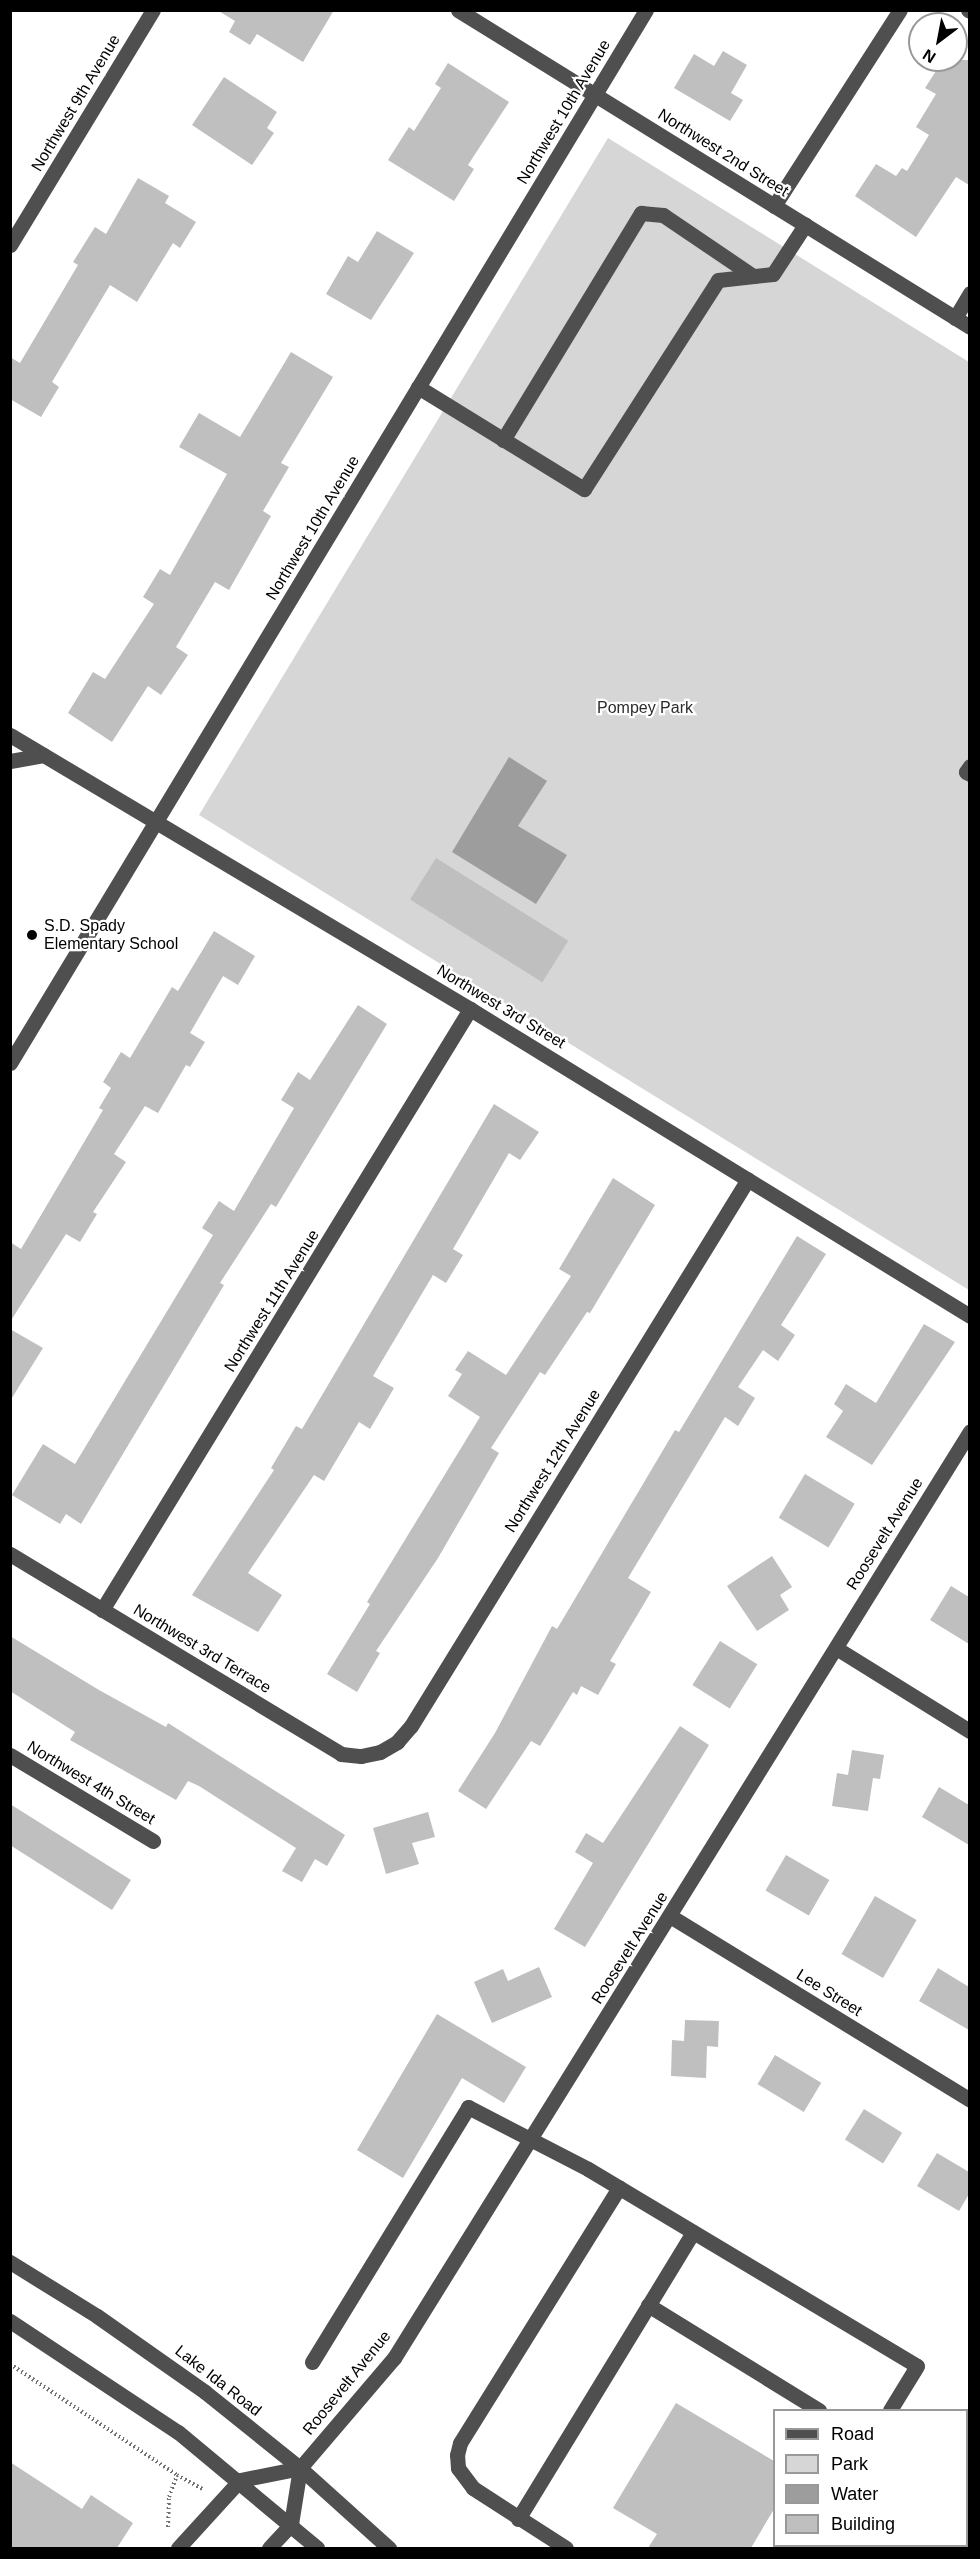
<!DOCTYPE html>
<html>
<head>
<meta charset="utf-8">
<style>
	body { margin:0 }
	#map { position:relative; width:980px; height:2559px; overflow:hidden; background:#fff; font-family:Helvetica,sans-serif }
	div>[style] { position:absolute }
	.green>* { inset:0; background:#d6d6d6 }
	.water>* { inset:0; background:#9d9d9d }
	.building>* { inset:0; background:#bfbfbf; transform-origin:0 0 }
	.path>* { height:4px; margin-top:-2px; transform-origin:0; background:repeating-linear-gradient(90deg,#717171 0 1.5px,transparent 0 4.5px) }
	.minor>* { height:15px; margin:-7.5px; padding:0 7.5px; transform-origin:7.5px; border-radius:7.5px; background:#4f4f4f }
	.dots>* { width:16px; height:16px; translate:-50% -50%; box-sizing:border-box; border:3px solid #fff; border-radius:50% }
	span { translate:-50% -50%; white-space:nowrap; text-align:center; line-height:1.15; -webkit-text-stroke:4.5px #fff; paint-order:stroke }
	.street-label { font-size:16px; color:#000 }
	.park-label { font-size:16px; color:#2d2d2d }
	.poi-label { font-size:16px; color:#000 }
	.left { translate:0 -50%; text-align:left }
	.frame { position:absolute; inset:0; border:12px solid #000; pointer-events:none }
	.legend { position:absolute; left:773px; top:2409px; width:195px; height:138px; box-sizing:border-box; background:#fff; border:2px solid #999; margin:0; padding:8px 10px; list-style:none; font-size:18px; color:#000 }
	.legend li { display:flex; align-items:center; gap:12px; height:30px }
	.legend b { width:30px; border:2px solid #999 }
	.north { position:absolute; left:908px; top:12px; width:60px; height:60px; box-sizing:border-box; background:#fff; border:2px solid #999; border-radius:50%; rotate:212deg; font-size:16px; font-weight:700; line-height:24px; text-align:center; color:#000 }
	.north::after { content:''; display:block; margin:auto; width:21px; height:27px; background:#000; clip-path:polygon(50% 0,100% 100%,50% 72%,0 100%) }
</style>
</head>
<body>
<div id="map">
	<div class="green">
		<div style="clip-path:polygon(608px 138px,969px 362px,969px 1290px,199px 815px)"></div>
	</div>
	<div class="water">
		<div style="clip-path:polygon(509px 757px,547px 781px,518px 826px,567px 855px,536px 904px,452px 852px)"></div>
	</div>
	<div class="building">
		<div style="clip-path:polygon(217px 10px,334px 10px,303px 62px,257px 34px,250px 45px,229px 32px,235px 21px)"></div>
		<div style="clip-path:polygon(723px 51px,747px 65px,731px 93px,743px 100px,730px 121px,674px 88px,694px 54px,714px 66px)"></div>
		<div style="clip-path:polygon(943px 60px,969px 60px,969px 185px,956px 177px,916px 237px,855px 196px,876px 164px,896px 176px,902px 168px,907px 171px,929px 135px,916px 127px,936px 94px,925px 88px)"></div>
		<div style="clip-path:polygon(448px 63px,509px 102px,468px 165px,474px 169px,454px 201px,388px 160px,409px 127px,414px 131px,441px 88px,435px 84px)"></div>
		<div style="clip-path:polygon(224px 77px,277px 112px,267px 128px,274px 133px,252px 165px,192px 125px)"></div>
		<div style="clip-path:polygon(138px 178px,169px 196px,165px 203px,196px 222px,180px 248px,173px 243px,137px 302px,110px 285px,52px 382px,59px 387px,41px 417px,10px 399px,10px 357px,20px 363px,78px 265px,73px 262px,95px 227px,106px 234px)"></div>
		<div style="clip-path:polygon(377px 231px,414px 253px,371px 320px,326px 294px,348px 256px,358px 262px)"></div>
		<div style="clip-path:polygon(291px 352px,333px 377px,281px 463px,289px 467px,263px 511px,271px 516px,229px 590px,215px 582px,176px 647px,188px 655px,161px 695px,148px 686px,112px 742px,68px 713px,93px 672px,105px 679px,154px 604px,143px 597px,160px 569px,170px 575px,227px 474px,179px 447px,199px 413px,240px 437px)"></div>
		<div style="left:436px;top:858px;width:156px;height:49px;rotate:32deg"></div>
		<div style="clip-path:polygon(214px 931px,255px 956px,238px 985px,223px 976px,190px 1033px,205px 1042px,190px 1067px,186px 1065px,158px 1113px,145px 1106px,114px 1154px,126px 1162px,93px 1212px,97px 1214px,80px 1242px,66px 1234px,10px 1322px,10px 1242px,21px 1249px,103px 1110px,99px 1108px,111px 1088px,103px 1082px,121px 1052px,130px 1058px,172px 987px,178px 991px)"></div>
		<div style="clip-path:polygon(358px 1005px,387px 1024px,276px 1207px,271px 1204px,220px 1283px,224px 1285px,81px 1524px,66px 1514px,60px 1524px,12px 1495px,43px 1444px,75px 1464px,213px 1235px,202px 1228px,219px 1201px,234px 1211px,294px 1108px,281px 1100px,298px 1072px,310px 1080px)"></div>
		<div style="clip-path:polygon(494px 1104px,539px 1132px,520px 1160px,509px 1153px,453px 1249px,463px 1255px,446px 1283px,433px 1275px,373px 1376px,394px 1388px,370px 1429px,359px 1422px,324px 1481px,314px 1475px,248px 1573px,282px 1595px,258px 1632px,192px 1595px,274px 1470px,271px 1468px,296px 1426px,302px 1429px)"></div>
		<div style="clip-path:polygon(613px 1178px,655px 1205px,590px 1313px,587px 1312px,545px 1375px,540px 1372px,491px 1448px,499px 1453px,438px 1558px,376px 1651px,380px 1653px,357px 1692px,327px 1674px,370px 1604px,367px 1602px,480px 1417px,448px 1396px,462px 1374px,455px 1370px,468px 1351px,506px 1375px,571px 1276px,559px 1269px)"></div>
		<div style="clip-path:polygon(797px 1236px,826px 1254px,781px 1325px,795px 1335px,778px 1361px,763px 1350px,738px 1387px,755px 1398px,738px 1426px,725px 1417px,628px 1578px,651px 1592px,610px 1661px,616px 1664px,598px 1695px,581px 1686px,577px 1695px,573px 1692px,540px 1746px,531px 1741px,486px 1809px,458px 1791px,495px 1733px,552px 1626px,557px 1629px,675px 1430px,679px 1432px)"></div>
		<div style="clip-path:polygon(924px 1324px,955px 1342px,872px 1465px,826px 1437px,843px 1411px,834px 1404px,846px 1384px,876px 1403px)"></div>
		<div style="clip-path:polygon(10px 1329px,43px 1348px,10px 1401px)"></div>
		<div style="left:805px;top:1474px;width:58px;height:51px;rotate:31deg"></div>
		<div style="clip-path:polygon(772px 1556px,792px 1587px,780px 1595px,789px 1610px,757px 1631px,727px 1586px)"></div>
		<div style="clip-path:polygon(951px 1586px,969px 1597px,969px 1644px,930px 1620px)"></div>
		<div style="clip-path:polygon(10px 1636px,99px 1690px,166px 1727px,168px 1723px,345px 1835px,327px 1866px,315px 1859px,302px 1882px,282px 1871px,296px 1848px,199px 1786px,188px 1781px,176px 1800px,70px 1740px,75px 1732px,10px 1691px)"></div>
		<div style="left:720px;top:1641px;width:44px;height:52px;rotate:32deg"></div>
		<div style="clip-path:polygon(680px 1726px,709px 1745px,585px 1947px,554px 1929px,593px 1863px,575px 1852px,586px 1833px,603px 1843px)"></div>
		<div style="clip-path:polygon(852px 1750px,884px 1755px,880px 1779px,873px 1778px,868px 1811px,832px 1806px,837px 1773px,848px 1775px)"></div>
		<div style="clip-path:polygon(939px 1787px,969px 1805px,969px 1845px,922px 1817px)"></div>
		<div style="clip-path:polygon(10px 1804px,131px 1880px,112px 1910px,10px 1845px)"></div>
		<div style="clip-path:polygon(428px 1812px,435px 1837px,412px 1843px,419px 1864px,386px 1874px,373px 1828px)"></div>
		<div style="left:786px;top:1855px;width:50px;height:41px;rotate:30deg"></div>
		<div style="left:875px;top:1896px;width:48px;height:67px;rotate:30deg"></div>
		<div style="clip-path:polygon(539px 1967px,552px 1997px,492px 2023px,474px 1982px,503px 1969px,508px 1981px)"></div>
		<div style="clip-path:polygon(938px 1968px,969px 1987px,969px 2030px,919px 2001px)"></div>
		<div style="clip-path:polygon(437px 2014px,526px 2067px,504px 2103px,462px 2078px,403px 2178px,357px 2150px)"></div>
		<div style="clip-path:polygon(685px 2020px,719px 2021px,718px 2047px,707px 2046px,706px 2078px,671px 2076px,672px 2040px,684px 2041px)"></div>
		<div style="left:775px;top:2055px;width:54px;height:34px;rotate:31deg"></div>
		<div style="left:864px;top:2109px;width:45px;height:36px;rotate:32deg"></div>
		<div style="clip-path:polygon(937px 2153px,969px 2172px,969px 2194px,959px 2211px,917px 2186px)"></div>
		<div style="clip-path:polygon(676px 2403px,774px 2461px,774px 2509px,751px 2548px,648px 2548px,657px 2534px,613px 2508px)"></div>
		<div style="clip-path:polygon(10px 2462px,82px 2509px,91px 2495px,133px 2523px,117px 2548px,10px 2548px)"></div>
	</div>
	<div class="path">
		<div style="left:10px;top:2364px;width:201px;rotate:33.6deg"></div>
		<div style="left:168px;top:2527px;width:30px;rotate:-88deg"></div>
		<div style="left:169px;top:2497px;width:23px;rotate:-70deg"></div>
		<div style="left:177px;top:2475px;width:31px;rotate:29deg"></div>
	</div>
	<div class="minor">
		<div style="left:458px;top:10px;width:602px;rotate:31.76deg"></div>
		<div style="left:968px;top:10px;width:2px;rotate:27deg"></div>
		<div style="left:774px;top:206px;width:233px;rotate:-57.3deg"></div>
		<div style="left:10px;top:245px;width:275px;rotate:-58.7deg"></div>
		<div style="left:955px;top:318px;width:29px;rotate:-59deg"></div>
		<div style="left:418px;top:387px;width:195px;rotate:31.6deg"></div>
		<div style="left:584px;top:489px;width:248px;rotate:-57.3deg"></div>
		<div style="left:718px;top:280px;width:55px;rotate:-6.2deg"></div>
		<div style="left:773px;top:274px;width:59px;rotate:-56.9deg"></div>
		<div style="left:503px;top:440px;width:266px;rotate:-58.7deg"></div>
		<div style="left:641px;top:213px;width:22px;rotate:5deg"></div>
		<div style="left:663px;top:215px;width:109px;rotate:34.1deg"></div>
		<div style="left:10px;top:735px;width:535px;rotate:30.78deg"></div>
		<div style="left:470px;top:1009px;width:587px;rotate:31.55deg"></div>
		<div style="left:10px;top:761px;width:34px;rotate:-10deg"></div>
		<div style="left:970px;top:766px;width:7px;rotate:124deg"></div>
		<div style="left:966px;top:772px;width:4px;rotate:27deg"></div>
		<div style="left:10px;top:1063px;width:1230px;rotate:-58.87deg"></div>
		<div style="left:10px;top:1554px;width:387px;rotate:31.1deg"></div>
		<div style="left:341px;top:1754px;width:20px;rotate:6deg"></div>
		<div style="left:361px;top:1756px;width:19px;rotate:-12deg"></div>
		<div style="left:380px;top:1752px;width:20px;rotate:-30deg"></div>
		<div style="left:397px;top:1742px;width:21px;rotate:-49deg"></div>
		<div style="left:411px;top:1726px;width:642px;rotate:-58.36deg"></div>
		<div style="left:102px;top:1610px;width:705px;rotate:-58.52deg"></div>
		<div style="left:836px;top:1648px;width:158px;rotate:31.8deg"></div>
		<div style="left:10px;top:1755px;width:167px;rotate:31deg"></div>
		<div style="left:670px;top:1916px;width:352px;rotate:31.5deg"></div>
		<div style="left:10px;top:2262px;width:102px;rotate:31.8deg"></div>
		<div style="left:97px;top:2316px;width:132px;rotate:35.1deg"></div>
		<div style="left:205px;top:2392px;width:122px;rotate:38.7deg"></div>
		<div style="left:300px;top:2468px;width:120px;rotate:42deg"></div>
		<div style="left:648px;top:2305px;width:201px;rotate:31.6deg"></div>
		<div style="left:10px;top:2321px;width:201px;rotate:33.5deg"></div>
		<div style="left:178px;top:2432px;width:181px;rotate:39.8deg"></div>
		<div style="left:312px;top:2362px;width:299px;rotate:-58.5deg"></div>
		<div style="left:468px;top:2107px;width:135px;rotate:27.3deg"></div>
		<div style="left:588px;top:2169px;width:383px;rotate:30.9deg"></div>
		<div style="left:917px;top:2366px;width:52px;rotate:121.5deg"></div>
		<div style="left:518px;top:2519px;width:336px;rotate:-58.6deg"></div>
		<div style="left:178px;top:2548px;width:92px;rotate:-47.6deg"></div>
		<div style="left:240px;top:2480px;width:61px;rotate:-11.3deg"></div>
		<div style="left:269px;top:2548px;width:33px;rotate:-47deg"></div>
		<div style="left:291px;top:2524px;width:57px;rotate:-80.9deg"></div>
		<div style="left:300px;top:2468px;width:145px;rotate:-49.5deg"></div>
		<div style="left:394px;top:2358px;width:1091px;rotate:-58.14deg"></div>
		<div style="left:566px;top:2548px;width:111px;rotate:-147.2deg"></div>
		<div style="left:473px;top:2488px;width:25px;rotate:-127deg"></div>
		<div style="left:458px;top:2468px;width:13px;rotate:-94deg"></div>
		<div style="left:457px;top:2455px;width:12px;rotate:-76deg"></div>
		<div style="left:460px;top:2443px;width:301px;rotate:-58.1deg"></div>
		<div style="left:805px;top:2548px;width:3px;rotate:-45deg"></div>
	</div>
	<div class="dots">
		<div style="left:32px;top:935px;background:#000"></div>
	</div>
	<div class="street-label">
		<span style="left:76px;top:103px;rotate:-59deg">Northwest 9th Avenue</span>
		<span style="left:564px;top:112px;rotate:-59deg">Northwest 10th Avenue</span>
		<span style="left:723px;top:153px;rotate:32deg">Northwest 2nd Street</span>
		<span style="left:313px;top:528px;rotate:-59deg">Northwest 10th Avenue</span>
		<span style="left:501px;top:1007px;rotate:31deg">Northwest 3rd Street</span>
		<span style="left:272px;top:1301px;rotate:-58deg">Northwest 11th Avenue</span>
		<span style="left:553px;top:1461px;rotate:-58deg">Northwest 12th Avenue</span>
		<span style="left:885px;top:1534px;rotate:-58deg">Roosevelt Avenue</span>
		<span style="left:202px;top:1649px;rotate:31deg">Northwest 3rd Terrace</span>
		<span style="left:91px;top:1783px;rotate:31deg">Northwest 4th Street</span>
		<span style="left:630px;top:1948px;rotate:-58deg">Roosevelt Avenue</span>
		<span style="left:829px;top:1993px;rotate:32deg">Lee Street</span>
		<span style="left:218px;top:2381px;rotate:38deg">Lake Ida Road</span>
		<span style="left:347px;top:2383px;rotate:-51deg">Roosevelt Avenue</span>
	</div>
	<div class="park-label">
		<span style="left:645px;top:708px">Pompey Park</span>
	</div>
	<div class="poi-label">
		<span class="left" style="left:44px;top:935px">S.D. Spady<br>Elementary School</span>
	</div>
	<div class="frame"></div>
	<ul class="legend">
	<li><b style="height:8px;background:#4f4f4f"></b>Road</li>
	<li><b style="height:16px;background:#d6d6d6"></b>Park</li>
	<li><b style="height:16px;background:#9d9d9d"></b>Water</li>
	<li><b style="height:16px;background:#bfbfbf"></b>Building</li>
	</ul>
	<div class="north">N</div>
</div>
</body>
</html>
